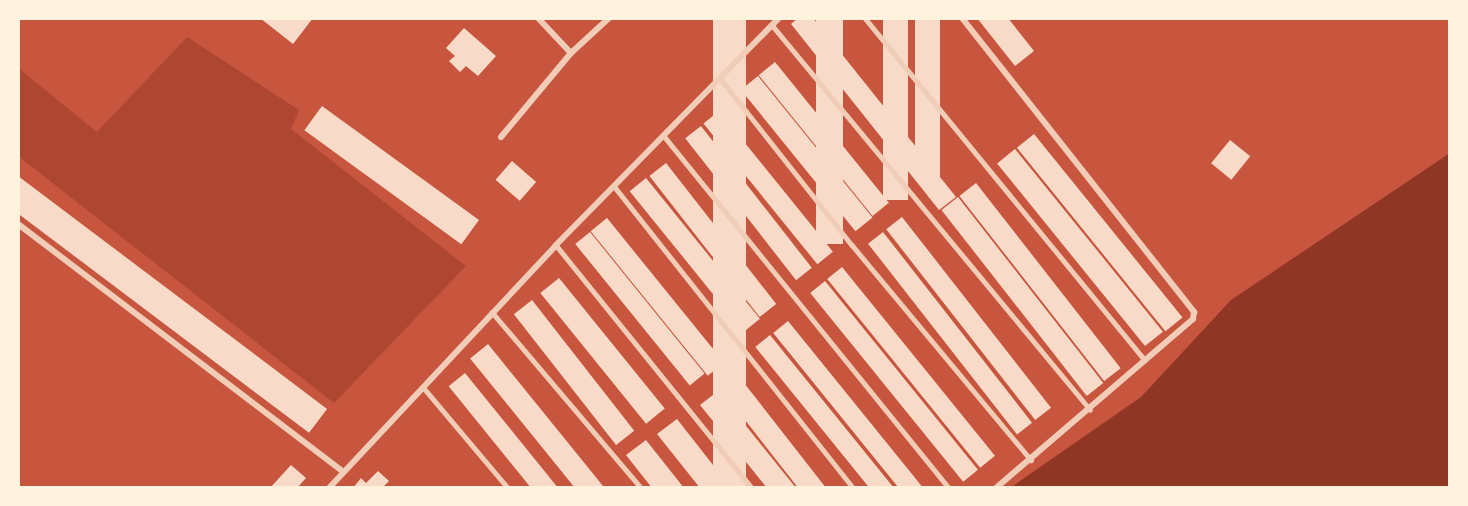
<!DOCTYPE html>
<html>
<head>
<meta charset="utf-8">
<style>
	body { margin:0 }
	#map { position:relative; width:1468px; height:506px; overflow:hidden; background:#c8553d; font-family:Barlow,sans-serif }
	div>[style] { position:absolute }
	.green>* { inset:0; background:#ae4732 }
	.water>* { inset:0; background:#8f3625 }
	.building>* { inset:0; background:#f7dbc8; transform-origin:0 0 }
	.service>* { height:4.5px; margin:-2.25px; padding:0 2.25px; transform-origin:2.25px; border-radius:2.25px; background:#f1ccb7 }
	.minor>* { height:6px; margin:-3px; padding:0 3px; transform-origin:3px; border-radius:3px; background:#f1ccb7 }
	span { translate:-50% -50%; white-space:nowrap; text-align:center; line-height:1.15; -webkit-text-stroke:4.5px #fff3e0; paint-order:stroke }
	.frame { position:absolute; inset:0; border:20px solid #fff3e0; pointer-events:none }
</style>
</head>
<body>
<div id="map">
	<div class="green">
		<div style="clip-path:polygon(187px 37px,299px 110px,291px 129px,466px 266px,334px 403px,18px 156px,18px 68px,97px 132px)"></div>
	</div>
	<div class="water">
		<div style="clip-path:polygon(1450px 153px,1450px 488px,1010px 488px,1141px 397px,1231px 300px)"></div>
	</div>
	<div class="building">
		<div style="clip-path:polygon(260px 18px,313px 18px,293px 44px)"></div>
		<div style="left:713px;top:18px;width:33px;height:574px"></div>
		<div style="clip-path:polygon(798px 18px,813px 18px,956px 197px,939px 210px,791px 24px)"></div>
		<div style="left:816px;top:18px;width:27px;height:226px"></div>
		<div style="left:883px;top:18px;width:25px;height:182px"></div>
		<div style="left:915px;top:18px;width:25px;height:161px"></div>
		<div style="clip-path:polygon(977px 18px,1008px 18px,1034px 51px,1015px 66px)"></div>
		<div style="clip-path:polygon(464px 28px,496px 56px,478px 76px,466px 66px,460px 72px,449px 61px,455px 56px,446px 48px)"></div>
		<div style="left:775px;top:62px;width:181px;height:21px;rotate:51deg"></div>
		<div style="left:758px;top:76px;width:182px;height:22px;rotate:51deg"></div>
		<div style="left:322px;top:106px;width:194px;height:30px;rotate:36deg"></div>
		<div style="left:719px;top:111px;width:181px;height:20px;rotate:51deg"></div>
		<div style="left:701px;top:126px;width:180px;height:20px;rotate:52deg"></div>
		<div style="left:1034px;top:134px;width:236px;height:22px;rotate:51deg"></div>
		<div style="left:1230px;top:140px;width:26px;height:30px;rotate:39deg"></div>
		<div style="left:1015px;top:149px;width:235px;height:23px;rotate:51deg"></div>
		<div style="left:512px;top:161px;width:32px;height:25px;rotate:41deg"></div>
		<div style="left:666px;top:163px;width:179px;height:21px;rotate:52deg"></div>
		<div style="left:18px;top:176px;width:387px;height:30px;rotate:37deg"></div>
		<div style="left:646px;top:178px;width:181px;height:21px;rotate:51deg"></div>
		<div style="left:976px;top:183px;width:235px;height:21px;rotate:52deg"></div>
		<div style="left:958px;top:197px;width:236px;height:21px;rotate:52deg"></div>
		<div style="left:902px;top:217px;width:242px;height:20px;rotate:52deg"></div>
		<div style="left:607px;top:218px;width:186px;height:21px;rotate:51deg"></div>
		<div style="left:590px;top:232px;width:182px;height:19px;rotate:51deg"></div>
		<div style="left:883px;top:232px;width:242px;height:19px;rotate:52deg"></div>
		<div style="left:842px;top:267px;width:243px;height:19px;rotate:51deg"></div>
		<div style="left:559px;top:278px;width:168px;height:24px;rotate:51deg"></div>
		<div style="left:825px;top:281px;width:243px;height:19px;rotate:51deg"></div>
		<div style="left:532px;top:300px;width:166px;height:23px;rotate:52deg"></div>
		<div style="left:788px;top:321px;width:213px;height:19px;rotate:51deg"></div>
		<div style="left:770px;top:335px;width:196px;height:19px;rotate:51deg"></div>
		<div style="left:488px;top:344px;width:186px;height:23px;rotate:51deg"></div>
		<div style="left:465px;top:373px;width:147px;height:21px;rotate:51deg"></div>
		<div style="left:737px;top:374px;width:145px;height:22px;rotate:52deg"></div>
		<div style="clip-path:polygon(718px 391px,796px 488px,767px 488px,700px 405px)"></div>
		<div style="clip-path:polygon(677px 419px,731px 488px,700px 488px,657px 434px)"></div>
		<div style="clip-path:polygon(646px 440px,684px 488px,652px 488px,626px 455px)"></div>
		<div style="clip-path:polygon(291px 465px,306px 478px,297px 488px,270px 488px)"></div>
		<div style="clip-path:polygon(378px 471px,389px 481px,382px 488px,353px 488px,361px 478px,366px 483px)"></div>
	</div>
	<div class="service">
		<div style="left:865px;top:18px;width:442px;rotate:50.7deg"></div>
		<div style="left:772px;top:25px;width:499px;rotate:50.4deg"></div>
		<div style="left:720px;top:78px;width:213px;rotate:51.7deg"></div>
		<div style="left:852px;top:245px;width:280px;rotate:50.2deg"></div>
		<div style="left:664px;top:136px;width:453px;rotate:51deg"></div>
		<div style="left:614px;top:186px;width:385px;rotate:51.6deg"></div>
		<div style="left:556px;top:245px;width:312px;rotate:51.1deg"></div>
		<div style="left:492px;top:312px;width:231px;rotate:49.7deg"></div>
		<div style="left:423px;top:387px;width:132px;rotate:49.9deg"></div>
	</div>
	<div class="minor">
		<div style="left:538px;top:18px;width:48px;rotate:46.7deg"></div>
		<div style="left:962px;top:18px;width:375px;rotate:51.7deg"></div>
		<div style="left:1194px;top:312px;width:7px;rotate:98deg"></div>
		<div style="left:1193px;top:319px;width:260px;rotate:139.4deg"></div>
		<div style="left:501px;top:137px;width:109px;rotate:-50.2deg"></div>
		<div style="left:571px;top:53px;width:52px;rotate:-42.6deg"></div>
		<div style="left:18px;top:224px;width:409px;rotate:37.3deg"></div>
		<div style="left:329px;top:488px;width:333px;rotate:-46.9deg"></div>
		<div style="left:556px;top:245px;width:318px;rotate:-45.5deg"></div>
	</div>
	<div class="frame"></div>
</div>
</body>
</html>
